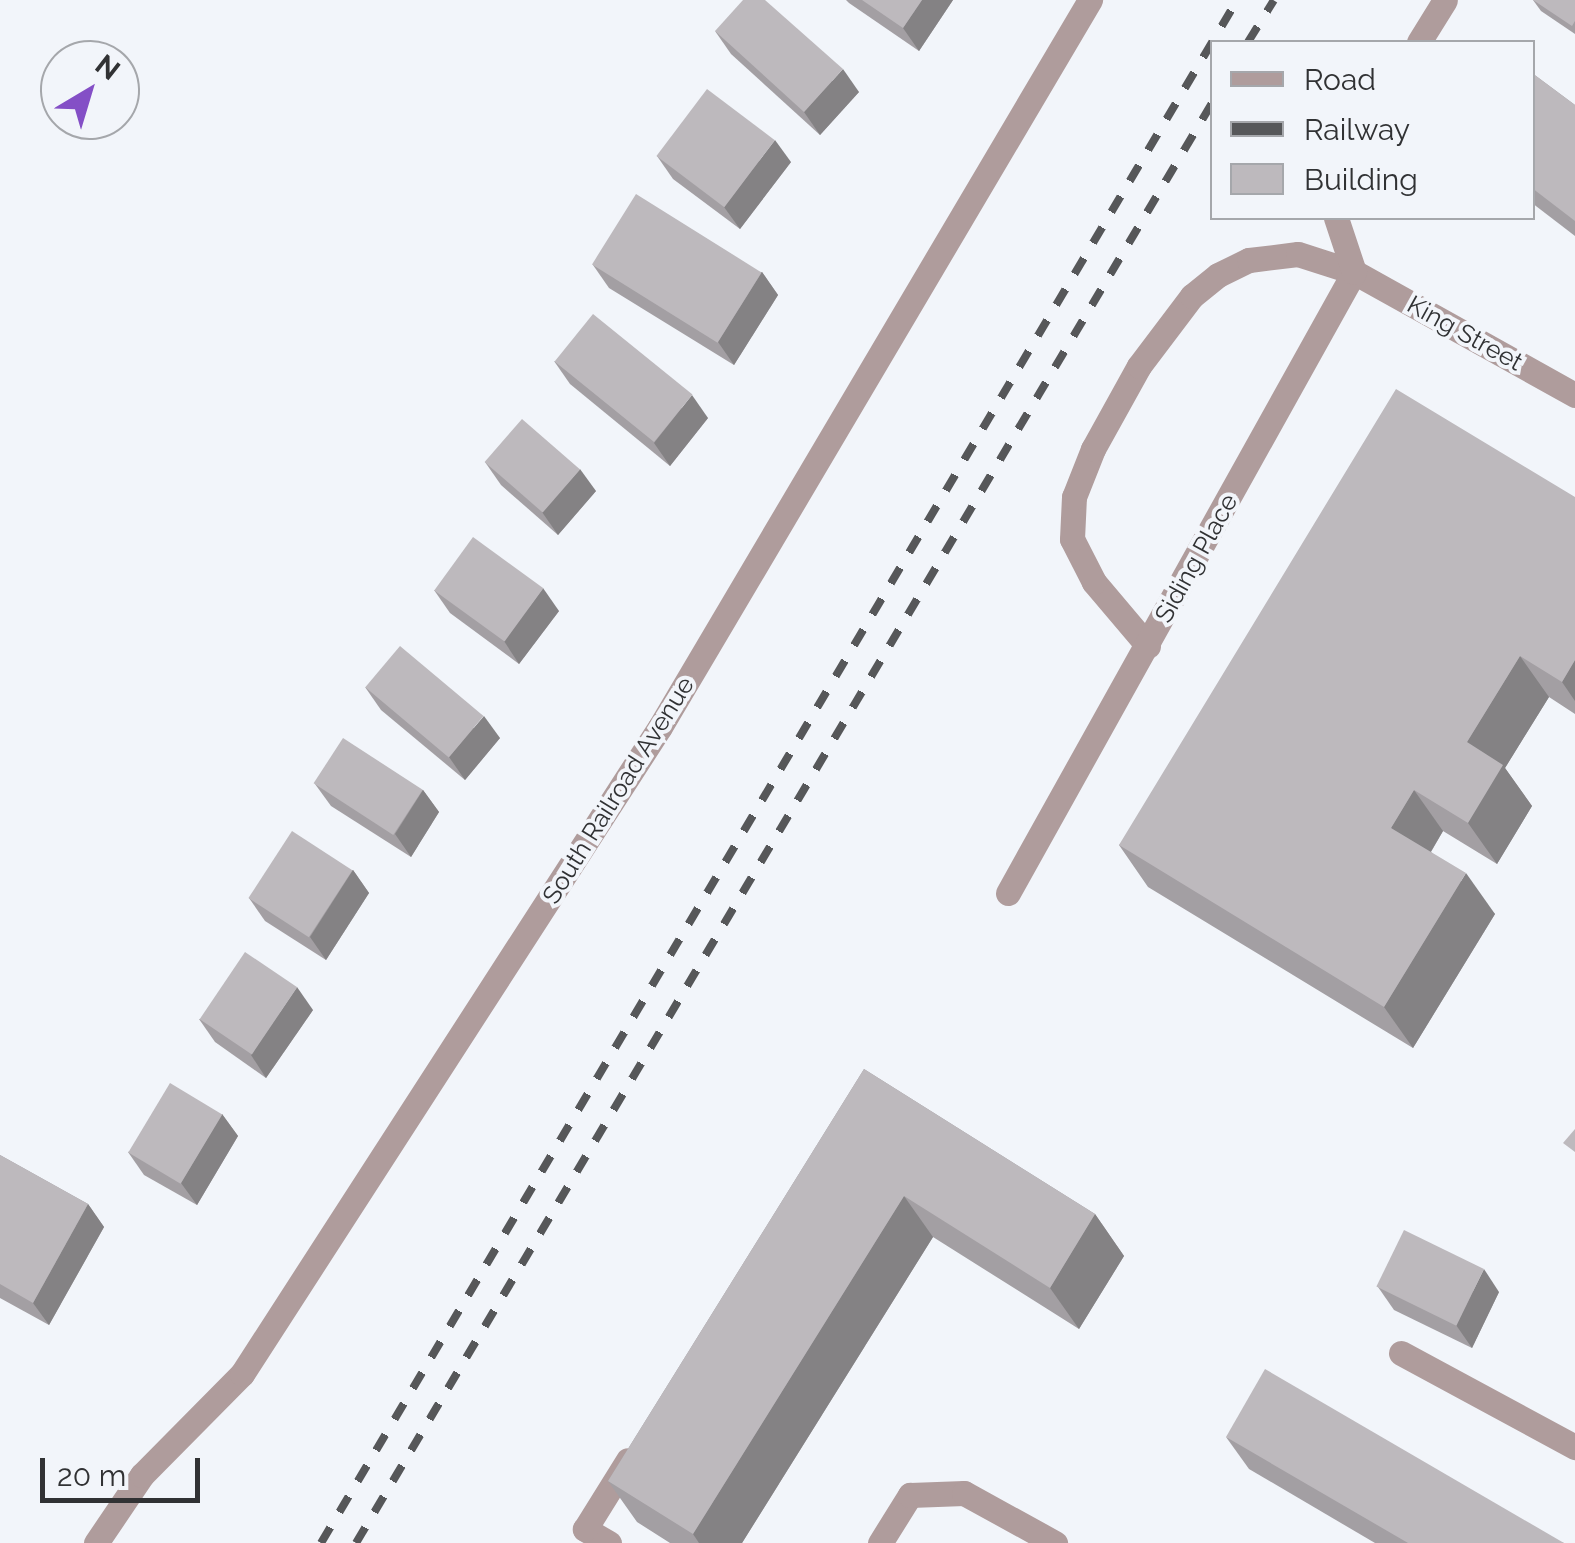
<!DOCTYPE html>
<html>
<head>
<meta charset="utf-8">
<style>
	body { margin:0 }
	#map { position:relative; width:1575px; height:1543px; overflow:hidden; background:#f2f5fa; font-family:Raleway,sans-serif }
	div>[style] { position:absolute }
	.minor>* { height:25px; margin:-12.5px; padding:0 12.5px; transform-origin:12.5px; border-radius:12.5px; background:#af9c9c }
	.rail>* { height:8px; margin-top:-4px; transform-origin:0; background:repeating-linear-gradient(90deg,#565759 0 18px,transparent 0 36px) }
	.wall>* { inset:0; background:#a39fa3 }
	.shaded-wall>* { inset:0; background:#848284 }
	.building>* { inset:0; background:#bdb9bd; transform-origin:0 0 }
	span { translate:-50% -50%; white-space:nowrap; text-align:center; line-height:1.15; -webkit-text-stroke:8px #f2f5fa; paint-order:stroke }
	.street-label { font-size:25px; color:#313234 }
	.legend { position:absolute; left:1210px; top:40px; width:325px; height:180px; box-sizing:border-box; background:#f2f5fa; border:2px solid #a5a7ab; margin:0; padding:12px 18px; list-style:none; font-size:30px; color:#313234 }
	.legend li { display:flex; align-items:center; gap:20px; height:50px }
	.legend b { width:50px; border:2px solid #a5a7ab }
	.north { position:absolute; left:40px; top:40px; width:100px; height:100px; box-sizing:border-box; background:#f2f5fa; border:2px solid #a5a7ab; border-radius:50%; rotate:38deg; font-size:28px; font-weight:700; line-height:40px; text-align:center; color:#313234 }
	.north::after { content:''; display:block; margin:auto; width:35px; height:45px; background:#844fc6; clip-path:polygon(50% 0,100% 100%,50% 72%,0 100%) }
	.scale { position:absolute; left:40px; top:1458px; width:160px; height:45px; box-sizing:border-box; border:5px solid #313234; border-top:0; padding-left:12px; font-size:30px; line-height:35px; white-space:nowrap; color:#313234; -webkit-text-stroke:8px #f2f5fa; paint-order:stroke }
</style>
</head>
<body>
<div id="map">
	<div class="minor">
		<div style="left:1419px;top:42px;width:49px;rotate:-58.2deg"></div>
		<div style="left:1148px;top:646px;width:84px;rotate:-130.2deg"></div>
		<div style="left:1094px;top:582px;width:48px;rotate:-117.1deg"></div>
		<div style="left:1072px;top:539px;width:42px;rotate:-87.3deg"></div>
		<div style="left:1074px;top:497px;width:52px;rotate:-68.4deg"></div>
		<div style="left:1093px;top:449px;width:95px;rotate:-61deg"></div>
		<div style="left:1139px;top:366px;width:88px;rotate:-52.9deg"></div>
		<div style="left:1192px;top:296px;width:33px;rotate:-39deg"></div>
		<div style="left:1218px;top:275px;width:34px;rotate:-26deg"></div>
		<div style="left:1249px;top:260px;width:49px;rotate:-7deg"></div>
		<div style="left:1298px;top:254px;width:59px;rotate:17.8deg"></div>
		<div style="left:1354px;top:272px;width:253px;rotate:29.1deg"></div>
		<div style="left:1008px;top:893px;width:711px;rotate:-60.87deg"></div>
		<div style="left:1354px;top:272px;width:57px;rotate:-108.4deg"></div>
		<div style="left:1401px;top:1353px;width:198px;rotate:28.4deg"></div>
		<div style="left:96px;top:1543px;width:82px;rotate:-55.9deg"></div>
		<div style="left:142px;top:1475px;width:142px;rotate:-45.3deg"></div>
		<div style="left:242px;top:1374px;width:770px;rotate:-57.14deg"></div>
		<div style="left:660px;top:727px;width:845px;rotate:-59.4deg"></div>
		<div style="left:609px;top:1543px;width:28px;rotate:-150deg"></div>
		<div style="left:585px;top:1529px;width:81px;rotate:-58.1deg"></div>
		<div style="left:880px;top:1543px;width:57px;rotate:-58deg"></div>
		<div style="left:910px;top:1495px;width:54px;rotate:-2.1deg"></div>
		<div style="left:964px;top:1493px;width:104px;rotate:28.8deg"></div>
	</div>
	<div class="rail">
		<div style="left:1248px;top:42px;width:49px;rotate:-58.2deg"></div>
		<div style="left:321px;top:1543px;width:1794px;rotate:-59.3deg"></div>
		<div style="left:356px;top:1543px;width:1675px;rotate:-59.27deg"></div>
	</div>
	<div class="wall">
		<div style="clip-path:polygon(846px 0,953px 0,919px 51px,849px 3px)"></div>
		<div style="clip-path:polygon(1533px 0,1575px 0,1575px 34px,1541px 11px)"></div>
		<div style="clip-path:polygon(715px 31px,859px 92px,820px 135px,731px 54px)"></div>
		<div style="clip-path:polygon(1532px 73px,1575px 105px,1575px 236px,1532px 203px)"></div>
		<div style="clip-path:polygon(657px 156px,791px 162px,740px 229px,673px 179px)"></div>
		<div style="clip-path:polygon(593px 265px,762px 272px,778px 295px,734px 365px,609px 288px)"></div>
		<div style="clip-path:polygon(554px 361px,708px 418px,670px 466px,570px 384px)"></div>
		<div style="clip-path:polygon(485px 462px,596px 491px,558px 535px,501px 485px)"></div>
		<div style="clip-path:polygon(1575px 497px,1575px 714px,1549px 697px,1505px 768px,1532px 806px,1497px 864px,1443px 831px,1431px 852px,1495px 914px,1413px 1048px,1148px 887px,1119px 845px)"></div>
		<div style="clip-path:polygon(434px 590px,559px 611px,519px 664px,450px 613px)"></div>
		<div style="clip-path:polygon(365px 687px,500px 738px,465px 780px,381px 710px)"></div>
		<div style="clip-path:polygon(315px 784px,423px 790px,439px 812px,411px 857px,331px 806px)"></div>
		<div style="clip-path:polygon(353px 870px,369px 893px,326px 960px,265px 921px,249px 898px)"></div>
		<div style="clip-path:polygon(313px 1010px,266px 1078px,215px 1042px,199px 1019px)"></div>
		<div style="clip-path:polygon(864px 1069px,1095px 1214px,1124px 1256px,1079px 1329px,933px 1237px,742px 1543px,670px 1543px,637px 1522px,608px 1481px)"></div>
		<div style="clip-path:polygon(222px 1114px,238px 1136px,197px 1205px,144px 1175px,128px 1152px)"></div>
		<div style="clip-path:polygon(0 1155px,88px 1204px,104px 1227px,49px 1325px,0 1298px)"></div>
		<div style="clip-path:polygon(1378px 1287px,1499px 1292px,1472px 1348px,1394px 1310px)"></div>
		<div style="clip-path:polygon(1226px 1437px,1564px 1543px,1375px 1543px,1249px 1469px)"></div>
	</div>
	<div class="shaded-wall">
		<div style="clip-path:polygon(922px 0,953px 0,919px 51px,903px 28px)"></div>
		<div style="clip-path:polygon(843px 69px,859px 92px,820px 135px,804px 112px)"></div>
		<div style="clip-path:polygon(775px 140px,791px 162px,740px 229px,724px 207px)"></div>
		<div style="clip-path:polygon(762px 272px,778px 295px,734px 365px,718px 342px)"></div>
		<div style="clip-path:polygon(692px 395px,708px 418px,670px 466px,654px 443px)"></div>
		<div style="clip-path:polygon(580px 469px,596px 491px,558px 535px,542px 512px)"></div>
		<div style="clip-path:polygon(543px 588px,559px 611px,519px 664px,504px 641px)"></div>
		<div style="clip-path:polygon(1520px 656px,1549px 697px,1505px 768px,1532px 806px,1497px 864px,1468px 823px,1467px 742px)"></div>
		<div style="clip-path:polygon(1575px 660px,1575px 701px,1562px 682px)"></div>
		<div style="clip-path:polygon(484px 716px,500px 738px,465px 780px,449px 757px)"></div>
		<div style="clip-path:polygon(423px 790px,439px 812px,411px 857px,395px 834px)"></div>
		<div style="clip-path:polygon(1414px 790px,1443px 831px,1420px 870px,1391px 828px)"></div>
		<div style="clip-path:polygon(353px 870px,369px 893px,326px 960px,310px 937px)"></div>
		<div style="clip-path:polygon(1466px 873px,1495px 914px,1413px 1048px,1384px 1007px)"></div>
		<div style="clip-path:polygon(297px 987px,313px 1010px,266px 1078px,251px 1055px)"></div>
		<div style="clip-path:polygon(222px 1114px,238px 1136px,197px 1205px,181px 1183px)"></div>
		<div style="clip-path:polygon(904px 1196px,933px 1237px,742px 1543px,699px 1543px,693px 1534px)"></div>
		<div style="clip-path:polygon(88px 1204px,104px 1227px,49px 1325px,33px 1303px)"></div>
		<div style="clip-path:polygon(1095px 1214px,1124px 1256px,1079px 1329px,1050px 1288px)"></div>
		<div style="clip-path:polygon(1484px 1269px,1499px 1292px,1472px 1348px,1456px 1325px)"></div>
	</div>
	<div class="building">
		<div style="clip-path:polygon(743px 0,765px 0,843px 69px,804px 112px,715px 31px)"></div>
		<div style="clip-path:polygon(862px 0,922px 0,903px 28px)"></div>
		<div style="clip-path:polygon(1533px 0,1575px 0,1575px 21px,1572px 26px)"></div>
		<div style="clip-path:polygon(1532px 73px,1575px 105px,1575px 221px,1532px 188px)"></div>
		<div style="left:707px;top:89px;width:85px;height:84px;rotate:37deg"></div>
		<div style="left:636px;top:194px;width:148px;height:83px;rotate:32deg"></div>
		<div style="left:593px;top:314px;width:128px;height:61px;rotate:39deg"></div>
		<div style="clip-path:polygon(1396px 389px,1575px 497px,1575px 660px,1562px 682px,1520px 656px,1467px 742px,1503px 765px,1468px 823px,1414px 790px,1391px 828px,1466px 873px,1384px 1007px,1119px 845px)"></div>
		<div style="left:522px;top:419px;width:77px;height:57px;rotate:41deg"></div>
		<div style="left:473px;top:537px;width:87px;height:66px;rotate:36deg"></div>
		<div style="left:400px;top:646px;width:109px;height:54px;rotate:40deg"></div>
		<div style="left:343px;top:738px;width:95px;height:54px;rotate:33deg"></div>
		<div style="left:292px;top:831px;width:72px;height:80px;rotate:33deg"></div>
		<div style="left:245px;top:952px;width:63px;height:81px;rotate:34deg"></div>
		<div style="clip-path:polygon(864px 1069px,1095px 1214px,1050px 1288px,904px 1196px,693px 1534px,608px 1481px)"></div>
		<div style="left:170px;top:1083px;width:61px;height:81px;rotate:31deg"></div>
		<div style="clip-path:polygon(1575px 1129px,1575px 1152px,1563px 1143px)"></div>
		<div style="clip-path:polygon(0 1155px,88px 1204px,33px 1303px,0 1284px)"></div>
		<div style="left:1404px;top:1230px;width:89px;height:63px;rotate:26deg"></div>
		<div style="clip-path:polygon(1265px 1369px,1564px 1543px,1408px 1543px,1226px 1437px)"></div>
	</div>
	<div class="street-label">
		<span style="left:1465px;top:333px;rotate:29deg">King Street</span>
		<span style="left:1196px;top:558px;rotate:-61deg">Siding Place</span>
		<span style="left:618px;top:790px;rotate:-58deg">South Railroad Avenue</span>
	</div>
	<ul class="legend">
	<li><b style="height:12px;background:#af9c9c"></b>Road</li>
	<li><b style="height:12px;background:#565759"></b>Railway</li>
	<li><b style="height:28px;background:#bdb9bd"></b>Building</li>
	</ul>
	<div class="north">N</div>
	<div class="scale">20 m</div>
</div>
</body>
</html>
